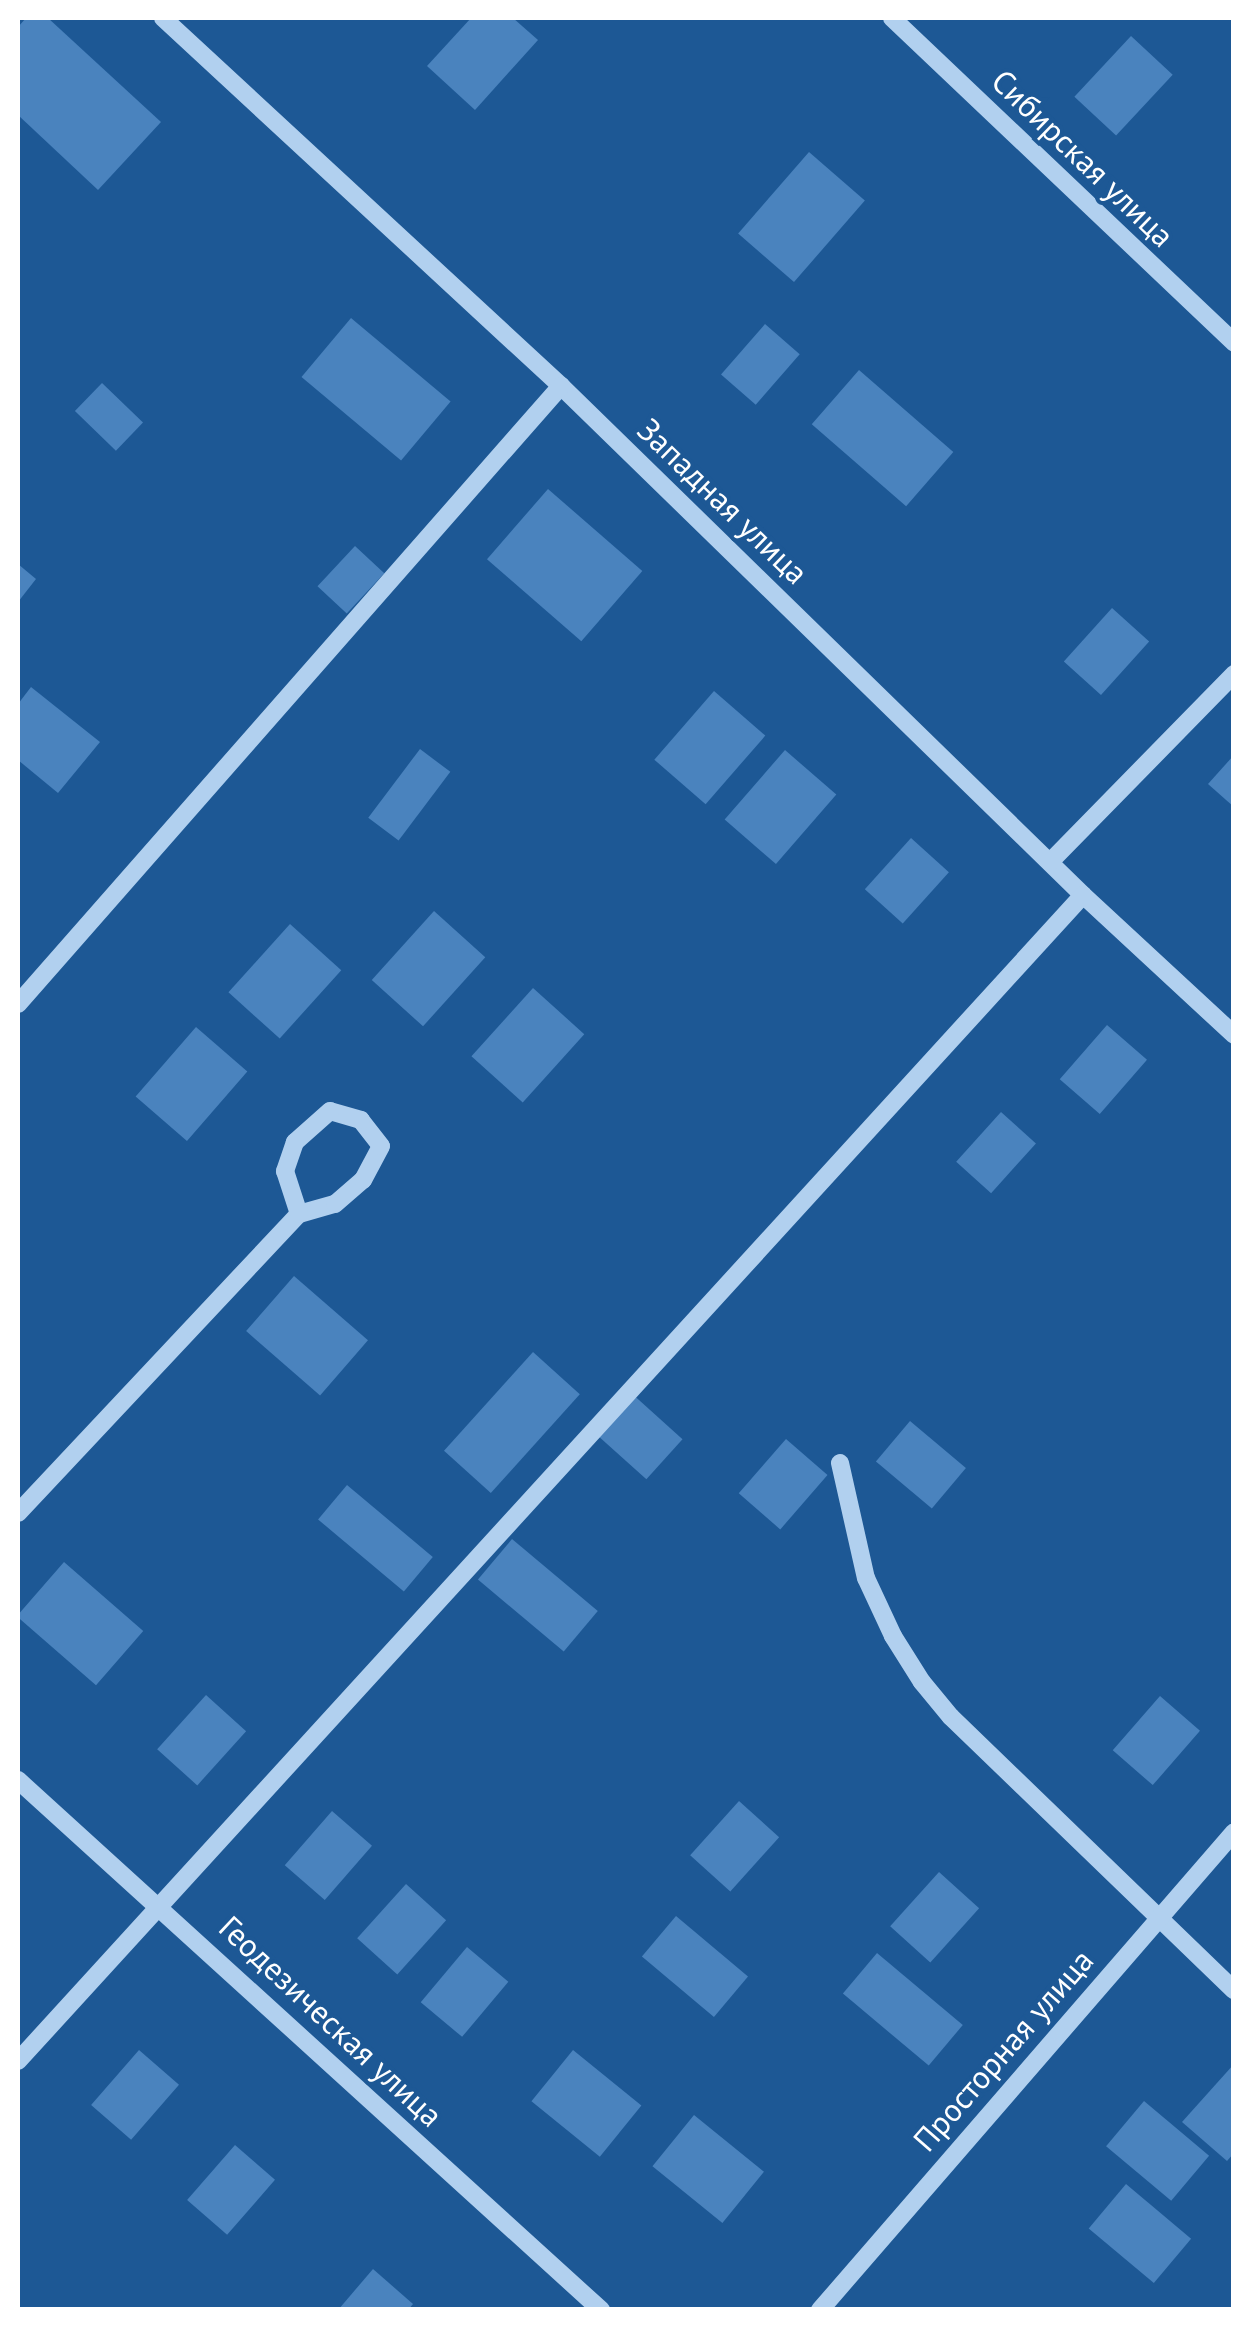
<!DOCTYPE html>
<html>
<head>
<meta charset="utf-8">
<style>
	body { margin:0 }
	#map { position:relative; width:1251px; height:2327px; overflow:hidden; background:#1d5895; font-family:"PT Sans",sans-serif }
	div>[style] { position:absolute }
	.building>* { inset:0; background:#4a83be; transform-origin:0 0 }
	.minor>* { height:18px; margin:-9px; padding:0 9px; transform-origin:9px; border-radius:9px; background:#b1d0ef }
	span { translate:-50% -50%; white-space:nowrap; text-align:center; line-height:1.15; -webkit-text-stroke:8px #1d5895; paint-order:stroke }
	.street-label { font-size:32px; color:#fff }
	.frame { position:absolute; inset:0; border:20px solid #fff; pointer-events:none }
</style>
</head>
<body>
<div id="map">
	<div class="building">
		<div style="clip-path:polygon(26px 18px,48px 18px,161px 122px,98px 190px,18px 115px,18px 27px)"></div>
		<div style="clip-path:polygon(471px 18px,513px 18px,538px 40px,475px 110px,427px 66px)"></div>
		<div style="left:1131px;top:36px;width:57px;height:83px;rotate:43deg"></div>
		<div style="left:809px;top:152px;width:74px;height:108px;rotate:41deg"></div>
		<div style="left:351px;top:318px;width:130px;height:77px;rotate:40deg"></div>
		<div style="left:765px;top:324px;width:46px;height:67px;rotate:41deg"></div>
		<div style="left:859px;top:370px;width:125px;height:72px;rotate:41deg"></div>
		<div style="left:102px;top:383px;width:57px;height:39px;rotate:44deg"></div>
		<div style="left:548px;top:489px;width:125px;height:93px;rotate:41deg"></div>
		<div style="left:355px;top:546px;width:40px;height:55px;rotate:43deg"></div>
		<div style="clip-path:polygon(18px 564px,36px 579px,18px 602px)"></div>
		<div style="left:1112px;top:608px;width:50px;height:72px;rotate:42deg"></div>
		<div style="clip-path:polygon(31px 687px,100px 742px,58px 793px,18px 760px,18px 704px)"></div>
		<div style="left:714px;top:691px;width:68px;height:91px;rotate:41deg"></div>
		<div style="left:420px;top:749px;width:38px;height:86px;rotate:37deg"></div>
		<div style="left:785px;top:750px;width:68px;height:92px;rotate:41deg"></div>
		<div style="clip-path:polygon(1234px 755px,1234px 807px,1208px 784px)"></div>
		<div style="left:911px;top:838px;width:51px;height:69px;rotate:42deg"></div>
		<div style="left:434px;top:911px;width:69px;height:93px;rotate:42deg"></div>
		<div style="left:290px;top:924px;width:69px;height:92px;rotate:42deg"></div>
		<div style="left:533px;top:988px;width:69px;height:92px;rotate:42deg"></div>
		<div style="left:1107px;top:1025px;width:53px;height:72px;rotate:41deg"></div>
		<div style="left:196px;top:1027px;width:68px;height:92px;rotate:41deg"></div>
		<div style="left:1001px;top:1112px;width:47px;height:67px;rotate:42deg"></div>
		<div style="left:294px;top:1276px;width:98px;height:73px;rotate:41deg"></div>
		<div style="left:533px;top:1352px;width:63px;height:133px;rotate:42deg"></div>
		<div style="left:629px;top:1391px;width:72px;height:54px;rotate:42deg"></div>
		<div style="left:910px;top:1421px;width:73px;height:53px;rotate:40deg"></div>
		<div style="left:786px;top:1439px;width:55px;height:72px;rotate:41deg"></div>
		<div style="left:347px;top:1485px;width:112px;height:45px;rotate:40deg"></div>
		<div style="left:512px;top:1539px;width:112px;height:53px;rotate:40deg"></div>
		<div style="left:64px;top:1562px;width:105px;height:72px;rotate:41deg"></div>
		<div style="left:206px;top:1695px;width:54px;height:73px;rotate:42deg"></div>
		<div style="left:1160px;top:1696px;width:53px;height:72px;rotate:41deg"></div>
		<div style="left:739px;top:1801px;width:54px;height:73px;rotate:42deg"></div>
		<div style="left:332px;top:1811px;width:53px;height:72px;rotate:41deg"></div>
		<div style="left:939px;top:1872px;width:54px;height:73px;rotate:42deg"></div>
		<div style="left:406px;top:1884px;width:54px;height:73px;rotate:42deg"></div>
		<div style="left:676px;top:1916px;width:94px;height:53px;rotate:40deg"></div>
		<div style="left:467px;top:1947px;width:54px;height:72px;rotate:40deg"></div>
		<div style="left:877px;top:1953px;width:112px;height:53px;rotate:40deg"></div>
		<div style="left:139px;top:2050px;width:53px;height:73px;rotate:41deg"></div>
		<div style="left:573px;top:2050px;width:88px;height:66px;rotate:39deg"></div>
		<div style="clip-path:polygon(1234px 2064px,1234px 2153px,1227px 2161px,1182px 2122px)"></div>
		<div style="left:1144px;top:2101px;width:85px;height:59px;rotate:40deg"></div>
		<div style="left:694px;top:2115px;width:90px;height:66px;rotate:39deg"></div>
		<div style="left:235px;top:2145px;width:53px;height:73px;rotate:41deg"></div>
		<div style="left:1126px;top:2184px;width:85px;height:58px;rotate:40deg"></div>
		<div style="clip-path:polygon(373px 2269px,413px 2304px,408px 2310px,338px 2310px)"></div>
	</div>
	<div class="minor">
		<div style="left:163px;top:18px;width:542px;rotate:42.76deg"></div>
		<div style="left:561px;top:386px;width:729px;rotate:44.28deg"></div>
		<div style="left:1083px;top:895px;width:206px;rotate:42.8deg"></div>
		<div style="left:892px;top:18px;width:472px;rotate:43.5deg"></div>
		<div style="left:1051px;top:861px;width:262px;rotate:-45.6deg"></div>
		<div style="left:18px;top:1004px;width:823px;rotate:-48.7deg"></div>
		<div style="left:840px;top:1463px;width:118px;rotate:77.3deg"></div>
		<div style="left:866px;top:1578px;width:64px;rotate:65deg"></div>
		<div style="left:893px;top:1636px;width:54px;rotate:57.8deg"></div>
		<div style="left:922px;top:1682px;width:45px;rotate:50.4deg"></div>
		<div style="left:951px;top:1717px;width:393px;rotate:44deg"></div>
		<div style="left:18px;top:1513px;width:410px;rotate:-46.8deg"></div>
		<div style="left:299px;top:1214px;width:37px;rotate:-16deg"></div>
		<div style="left:335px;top:1204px;width:37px;rotate:-41deg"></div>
		<div style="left:363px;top:1180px;width:38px;rotate:-62deg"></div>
		<div style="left:381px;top:1146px;width:33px;rotate:-128deg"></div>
		<div style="left:361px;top:1120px;width:32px;rotate:-164deg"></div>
		<div style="left:330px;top:1111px;width:47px;rotate:138.5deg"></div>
		<div style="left:295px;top:1142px;width:31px;rotate:109deg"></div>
		<div style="left:285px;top:1171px;width:45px;rotate:72deg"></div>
		<div style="left:18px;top:1780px;width:788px;rotate:42.27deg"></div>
		<div style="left:18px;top:2061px;width:1579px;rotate:-47.59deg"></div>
		<div style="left:820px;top:2310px;width:632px;rotate:-49.1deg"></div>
	</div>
	<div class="street-label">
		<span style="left:1083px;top:158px;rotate:44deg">Сибирская улица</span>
		<span style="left:723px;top:501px;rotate:44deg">Западная улица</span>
		<span style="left:331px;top:2021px;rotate:43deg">Геодезическая улица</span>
		<span style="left:1003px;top:2050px;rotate:-49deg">Просторная улица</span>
	</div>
	<div class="frame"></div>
</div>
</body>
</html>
